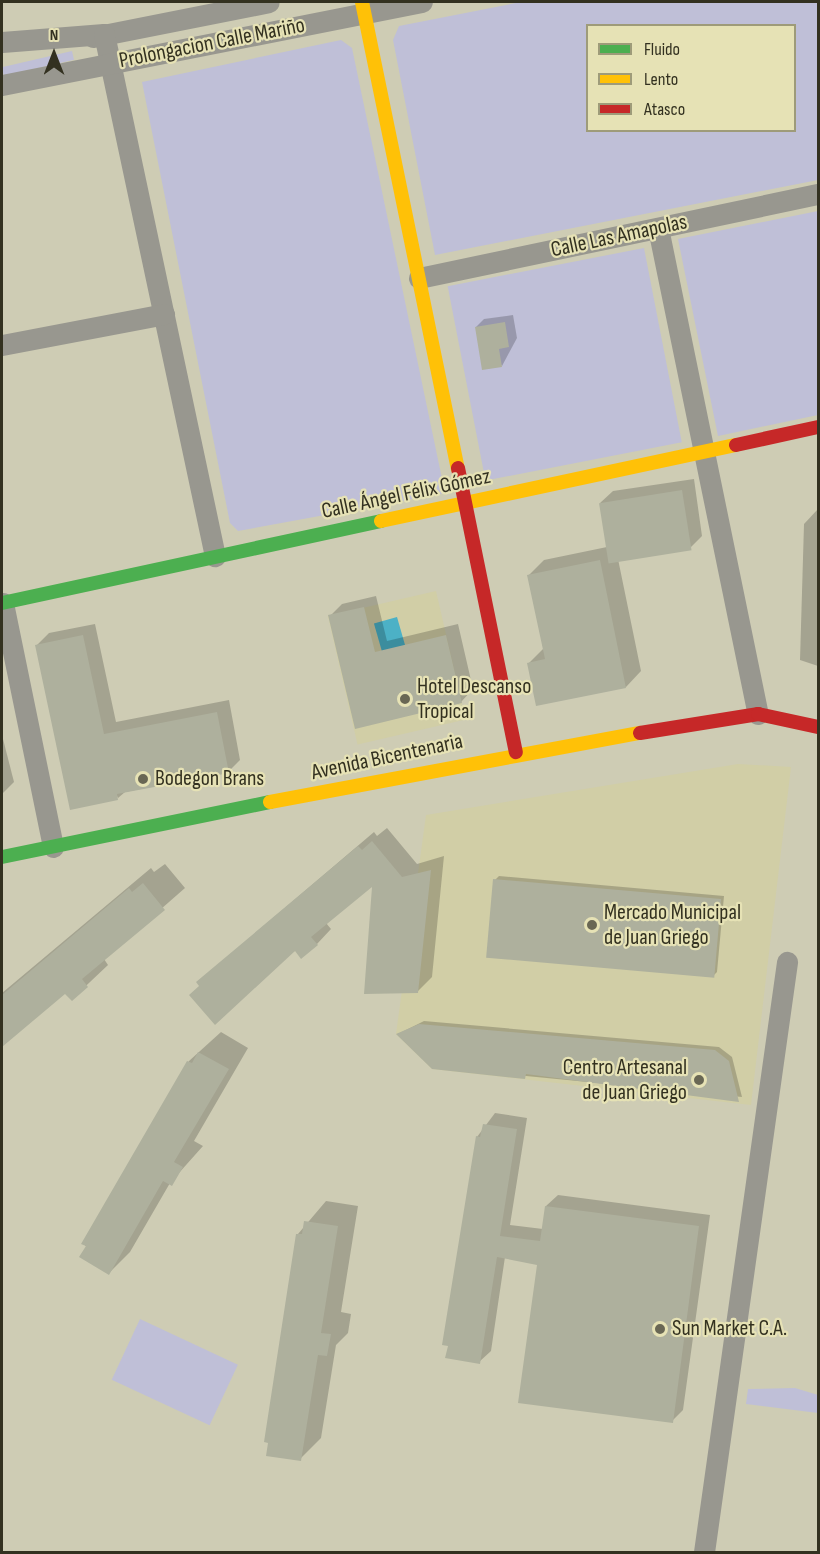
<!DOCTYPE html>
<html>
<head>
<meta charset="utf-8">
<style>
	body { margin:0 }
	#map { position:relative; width:820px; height:1554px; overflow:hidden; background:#ceccb4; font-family:"Sofia Sans Condensed",sans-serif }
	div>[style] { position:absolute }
	.built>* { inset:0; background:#d1cea6; transform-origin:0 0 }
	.green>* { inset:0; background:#bfbfd7; transform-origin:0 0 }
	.water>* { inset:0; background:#4cb1c6; transform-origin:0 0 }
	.shadow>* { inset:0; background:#0003 }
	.building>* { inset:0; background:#aeb09d; transform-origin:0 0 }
	.street>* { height:21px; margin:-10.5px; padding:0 10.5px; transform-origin:10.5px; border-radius:10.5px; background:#98978f }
	.fast>* { height:14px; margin:-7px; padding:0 7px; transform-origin:7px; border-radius:7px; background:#4caf50 }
	.slow>* { height:14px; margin:-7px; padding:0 7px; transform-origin:7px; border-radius:7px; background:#ffc107 }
	.jam>* { height:14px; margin:-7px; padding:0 7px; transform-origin:7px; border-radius:7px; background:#c62828 }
	.dots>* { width:16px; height:16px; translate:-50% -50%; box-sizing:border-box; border:3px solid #e6e2b5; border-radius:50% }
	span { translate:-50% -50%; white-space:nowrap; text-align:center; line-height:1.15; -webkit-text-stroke:4.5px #e6e2b5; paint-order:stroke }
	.street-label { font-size:22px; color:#333120 }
	.poi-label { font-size:22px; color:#333120 }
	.left { translate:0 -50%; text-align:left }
	.right { translate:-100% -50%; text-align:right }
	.frame { position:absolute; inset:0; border:3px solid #333120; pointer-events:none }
	.legend { position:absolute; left:586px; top:24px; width:210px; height:108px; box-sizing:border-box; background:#e6e2b5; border:2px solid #9e9b79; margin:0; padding:8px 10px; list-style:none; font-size:18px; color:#333120 }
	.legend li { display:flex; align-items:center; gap:12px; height:30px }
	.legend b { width:30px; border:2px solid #9e9b79 }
	.north { position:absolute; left:24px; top:24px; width:60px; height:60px; -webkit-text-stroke:4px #e6e2b5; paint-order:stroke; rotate:0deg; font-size:16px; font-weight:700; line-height:24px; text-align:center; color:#333120 }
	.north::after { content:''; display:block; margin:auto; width:21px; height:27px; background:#333120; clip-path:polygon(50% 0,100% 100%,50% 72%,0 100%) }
</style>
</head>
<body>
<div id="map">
	<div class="built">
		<div style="left:436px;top:591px;width:132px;height:111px;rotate:77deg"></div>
		<div style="clip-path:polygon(738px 764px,791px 767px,751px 1105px,432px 1069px,396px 1034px,426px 815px)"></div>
	</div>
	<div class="green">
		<div style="clip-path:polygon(evenodd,521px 2px,818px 2px,818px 180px,435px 255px,393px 40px,399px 26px,521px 2px,588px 26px,794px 26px,794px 130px,588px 130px,588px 26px)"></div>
		<div style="clip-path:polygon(341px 40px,352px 48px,445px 493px,238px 531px,230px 523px,142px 82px)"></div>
		<div style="left:72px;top:51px;width:9px;height:72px;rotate:77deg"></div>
		<div style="clip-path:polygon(818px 211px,818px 415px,718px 436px,678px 239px)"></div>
		<div style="left:644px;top:248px;width:198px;height:200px;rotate:79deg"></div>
		<div style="left:140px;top:1319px;width:108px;height:67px;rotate:25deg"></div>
		<div style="clip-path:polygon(795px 1388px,818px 1395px,818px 1413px,746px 1404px,748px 1389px)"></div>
	</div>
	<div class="water">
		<div style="left:397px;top:617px;width:33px;height:24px;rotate:74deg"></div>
	</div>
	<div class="shadow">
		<div style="clip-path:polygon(513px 315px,517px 338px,502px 366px,476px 327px,484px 319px)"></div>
		<div style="clip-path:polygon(694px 479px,702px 536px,690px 548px,618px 559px,641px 671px,626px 687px,528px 664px,544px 648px,528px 576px,544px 560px,607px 547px,600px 503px,613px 491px)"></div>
		<div style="clip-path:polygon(818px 509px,818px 666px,800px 660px,804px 524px)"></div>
		<div style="clip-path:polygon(376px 596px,387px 641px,458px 624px,473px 689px,461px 702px,356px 727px,330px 616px,342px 604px)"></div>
		<div style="clip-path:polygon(95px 624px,116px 722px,229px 700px,240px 760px,228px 772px,125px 792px,118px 798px,37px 645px,49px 633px)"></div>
		<div style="clip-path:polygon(2px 735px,14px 782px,2px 794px)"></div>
		<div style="clip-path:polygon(387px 828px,417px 864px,444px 856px,432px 977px,417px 992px,374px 883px,326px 923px,331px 929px,317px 944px,198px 982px,374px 832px,377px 836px)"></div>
		<div style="clip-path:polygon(165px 864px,185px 888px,104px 959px,108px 965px,72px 999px,65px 992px,2px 1045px,2px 993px,151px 868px,154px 872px)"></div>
		<div style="clip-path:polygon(499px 876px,724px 896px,717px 972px,713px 976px,495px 880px)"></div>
		<div style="clip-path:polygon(424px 1021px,719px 1047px,732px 1057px,742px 1097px,433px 1067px,398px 1034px)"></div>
		<div style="clip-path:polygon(221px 1032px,248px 1048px,194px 1141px,203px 1146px,170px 1183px,130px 1252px,109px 1273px,83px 1243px,189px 1061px)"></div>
		<div style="clip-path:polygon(495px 1113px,527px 1118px,510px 1225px,543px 1229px,546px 1206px,558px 1195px,710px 1215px,683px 1410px,672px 1421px,539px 1263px,505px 1257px,491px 1351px,479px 1362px,477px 1137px)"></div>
		<div style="clip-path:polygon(326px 1201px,358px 1206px,341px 1312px,351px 1314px,348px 1333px,336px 1345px,321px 1438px,300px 1459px,298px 1234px)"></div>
	</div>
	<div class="building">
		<div style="clip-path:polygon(505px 322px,509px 347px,499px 349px,502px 367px,482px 370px,475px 327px)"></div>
		<div style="left:682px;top:490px;width:61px;height:84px;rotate:81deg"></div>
		<div style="clip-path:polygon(600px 560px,626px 688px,536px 706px,527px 663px,545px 659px,527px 575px)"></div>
		<div style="clip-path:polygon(364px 607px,375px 652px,446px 635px,462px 703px,355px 729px,328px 615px)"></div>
		<div style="clip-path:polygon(83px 635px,104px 734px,217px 712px,229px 773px,117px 794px,118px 800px,70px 810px,35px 645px)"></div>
		<div style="clip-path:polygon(372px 841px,402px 877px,431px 870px,418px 993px,364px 994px,372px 887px,311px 937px,318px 945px,301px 959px,295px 951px,215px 1025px,189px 995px,199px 986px,196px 982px,358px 846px,362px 850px)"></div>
		<div style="left:493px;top:879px;width:229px;height:79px;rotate:5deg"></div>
		<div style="clip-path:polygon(143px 883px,165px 910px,82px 979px,88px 987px,72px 1001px,65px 994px,2px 1047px,2px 995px,129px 888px,132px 892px)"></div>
		<div style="clip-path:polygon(419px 1024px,715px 1050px,729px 1061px,739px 1102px,526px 1074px,525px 1079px,432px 1069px,396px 1034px)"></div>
		<div style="clip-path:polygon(198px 1052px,229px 1069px,174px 1162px,183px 1167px,172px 1186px,163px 1181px,109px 1275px,79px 1257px,86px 1246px,81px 1244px,187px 1061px,192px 1063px)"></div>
		<div style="clip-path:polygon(483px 1124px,517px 1129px,500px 1236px,540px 1241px,545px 1206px,699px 1226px,673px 1423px,518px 1403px,537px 1265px,497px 1257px,480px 1364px,445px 1358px,448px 1346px,442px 1345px,476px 1136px,480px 1137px)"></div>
		<div style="clip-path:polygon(304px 1221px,338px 1226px,321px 1333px,331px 1334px,327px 1356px,318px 1355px,301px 1461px,266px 1456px,268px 1443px,264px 1442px,296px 1234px,302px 1234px)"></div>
	</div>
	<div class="street">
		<div style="left:93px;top:37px;width:179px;rotate:-11.2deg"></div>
		<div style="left:2px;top:42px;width:102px;rotate:-4.5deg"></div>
		<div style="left:104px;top:34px;width:534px;rotate:78deg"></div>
		<div style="left:2px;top:85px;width:428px;rotate:-11.2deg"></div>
		<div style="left:658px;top:228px;width:496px;rotate:78.4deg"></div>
		<div style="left:419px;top:278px;width:408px;rotate:-11.9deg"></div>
		<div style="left:2px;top:345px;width:165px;rotate:-10.8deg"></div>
		<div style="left:3px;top:603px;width:249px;rotate:78.4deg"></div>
		<div style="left:704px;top:1552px;width:596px;rotate:-81.99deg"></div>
	</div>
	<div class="fast">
		<div style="left:2px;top:603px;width:388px;rotate:-12.2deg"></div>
		<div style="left:2px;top:857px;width:274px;rotate:-11.6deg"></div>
	</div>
	<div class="slow">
		<div style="left:362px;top:2px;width:476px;rotate:78.4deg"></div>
		<div style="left:381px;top:521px;width:363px;rotate:-12.1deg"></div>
		<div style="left:270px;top:802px;width:376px;rotate:-10.6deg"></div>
	</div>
	<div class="jam">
		<div style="left:736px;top:445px;width:84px;rotate:-12.4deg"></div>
		<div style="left:458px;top:468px;width:290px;rotate:78.5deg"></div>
		<div style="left:640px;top:733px;width:120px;rotate:-9.1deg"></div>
		<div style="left:758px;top:714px;width:61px;rotate:12.2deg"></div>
	</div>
	<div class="dots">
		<div style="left:405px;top:699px;background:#696754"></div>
		<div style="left:143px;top:779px;background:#696754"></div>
		<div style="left:592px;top:925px;background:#696754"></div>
		<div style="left:699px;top:1080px;background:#696754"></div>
		<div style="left:660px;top:1329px;background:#696754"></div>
	</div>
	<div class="street-label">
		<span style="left:212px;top:43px;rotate:-11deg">Prolongacion Calle Mariño</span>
		<span style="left:619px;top:236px;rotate:-12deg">Calle Las Amapolas</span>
		<span style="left:406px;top:494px;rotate:-12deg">Calle Ángel Félix Gómez</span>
		<span style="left:387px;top:757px;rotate:-12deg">Avenida Bicentenaria</span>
	</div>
	<div class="poi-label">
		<span class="left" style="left:417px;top:699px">Hotel Descanso<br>Tropical</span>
		<span class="left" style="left:155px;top:779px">Bodegon Brans</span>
		<span class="left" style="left:604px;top:925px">Mercado Municipal<br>de Juan Griego</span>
		<span class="right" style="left:687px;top:1080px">Centro Artesanal<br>de Juan Griego</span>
		<span class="left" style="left:672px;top:1329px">Sun Market C.A.</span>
	</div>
	<div class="frame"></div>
	<ul class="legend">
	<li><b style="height:8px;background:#4caf50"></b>Fluido</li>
	<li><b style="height:8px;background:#ffc107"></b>Lento</li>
	<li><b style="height:8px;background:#c62828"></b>Atasco</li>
	</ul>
	<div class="north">N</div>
</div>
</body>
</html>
